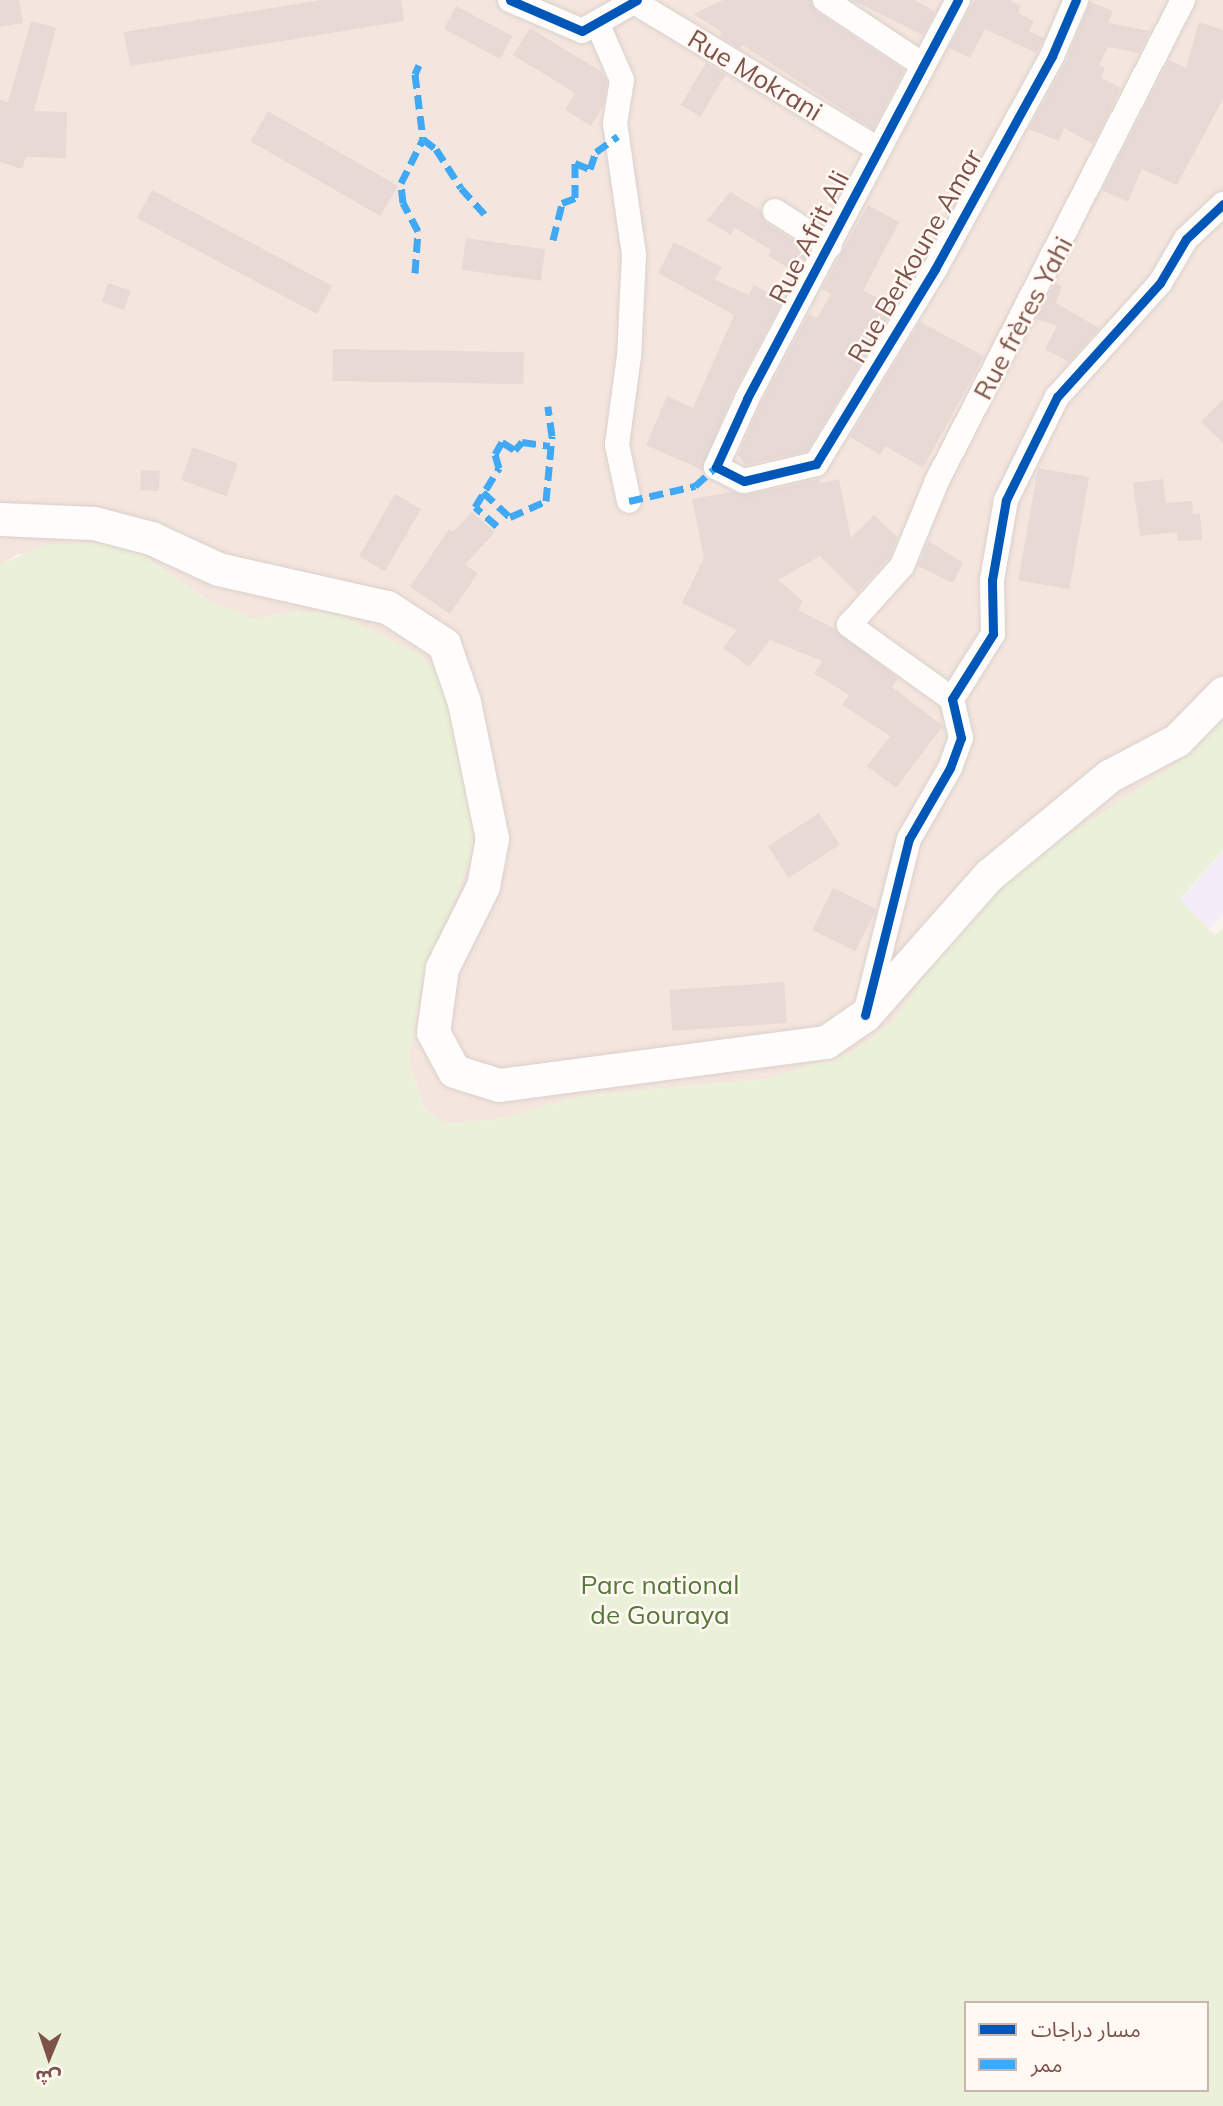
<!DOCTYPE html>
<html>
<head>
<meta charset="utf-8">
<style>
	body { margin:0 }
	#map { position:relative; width:1223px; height:2106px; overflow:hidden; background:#faf4ee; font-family:Mulish,"Noto Sans Arabic",sans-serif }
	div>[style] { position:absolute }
	.residential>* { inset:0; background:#f4e6de }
	.education>* { inset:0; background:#f4ecf6 }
	.green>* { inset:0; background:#ebf1d8 }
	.building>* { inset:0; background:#e7dad5; transform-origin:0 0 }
	.roads { filter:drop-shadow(0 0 2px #dbd0cc) drop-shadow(0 0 2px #dbd0cc) }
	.street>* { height:24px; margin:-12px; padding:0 12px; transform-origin:12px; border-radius:12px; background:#fefdfc }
	.secondary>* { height:33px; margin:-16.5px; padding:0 16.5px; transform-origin:16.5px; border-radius:16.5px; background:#fefdfc }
	.quiet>* { height:7px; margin-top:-3.5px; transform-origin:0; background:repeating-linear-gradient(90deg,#3fa9f5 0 14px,transparent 0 21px) }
	.cycleway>* { height:9px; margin:-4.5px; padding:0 4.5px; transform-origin:4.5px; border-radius:4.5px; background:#0057b8 }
	span { translate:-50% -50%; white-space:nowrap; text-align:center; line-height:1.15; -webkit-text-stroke:5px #fff8f3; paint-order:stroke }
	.street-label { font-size:26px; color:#7e5249 }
	.park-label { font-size:26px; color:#57783a }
	.legend { position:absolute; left:964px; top:2001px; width:245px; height:91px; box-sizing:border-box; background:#fff8f3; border:2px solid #cbb6af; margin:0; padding:9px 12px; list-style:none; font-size:21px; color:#7e5249 }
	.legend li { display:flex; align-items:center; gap:14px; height:35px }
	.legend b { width:35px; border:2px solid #cbb6af }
	.north { position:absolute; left:14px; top:2022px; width:70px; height:70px; -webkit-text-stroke:5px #fff8f3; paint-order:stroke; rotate:182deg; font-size:19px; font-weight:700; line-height:28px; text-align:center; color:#7e5249 }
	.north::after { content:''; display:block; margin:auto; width:24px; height:32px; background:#7e5249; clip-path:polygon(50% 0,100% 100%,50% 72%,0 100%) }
</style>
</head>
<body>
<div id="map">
	<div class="residential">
		<div style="clip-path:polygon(0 0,1223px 0,1223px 720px,1176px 764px,965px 924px,891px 1023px,850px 1053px,767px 1079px,587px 1095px,495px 1120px,445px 1123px,425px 1110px,409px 1060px,421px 988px,470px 858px,300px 611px,252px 619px,210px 601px,142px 555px,19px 554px,0 565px)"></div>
	</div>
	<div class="education">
		<div style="clip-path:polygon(1223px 851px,1223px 914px,1206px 931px,1179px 902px)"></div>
	</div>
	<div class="green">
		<div style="clip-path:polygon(evenodd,104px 542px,142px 555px,210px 601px,252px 619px,300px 611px,338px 614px,419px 654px,440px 674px,475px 821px,470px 858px,421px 988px,409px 1060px,425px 1110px,446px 1123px,495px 1120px,587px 1095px,767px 1079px,850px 1053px,891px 1023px,965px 924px,1011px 873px,1176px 764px,1223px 720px,1223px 850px,1180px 899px,1215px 935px,1223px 928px,1223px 2106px,0 2106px,0 565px,44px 545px,104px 542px,966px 2003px,1207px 2003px,1207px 2090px,966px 2090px,966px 2003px)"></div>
	</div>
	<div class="building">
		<div style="clip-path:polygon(0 0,19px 0,23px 23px,0 27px)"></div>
		<div style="clip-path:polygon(321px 0,401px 0,404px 21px,130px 66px,124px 32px)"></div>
		<div style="clip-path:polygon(723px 0,810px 0,817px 12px,904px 70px,873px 129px,742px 45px,740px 49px,720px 36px,722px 32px,693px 14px)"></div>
		<div style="clip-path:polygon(852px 0,915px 0,935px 12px,923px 35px)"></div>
		<div style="clip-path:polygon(975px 0,1009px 0,1021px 6px,1018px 13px,1034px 21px,1029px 31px,1044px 38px,1036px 53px,985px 29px,970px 58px,949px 48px)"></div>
		<div style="clip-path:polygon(1090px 2px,1113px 11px,1108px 23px,1150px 31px,1139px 53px,1108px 47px,1099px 65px,1105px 68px,1101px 78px,1121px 88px,1093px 144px,1064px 128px,1059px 141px,1029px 129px,1066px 62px)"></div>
		<div style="left:456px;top:6px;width:64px;height:26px;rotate:28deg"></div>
		<div style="clip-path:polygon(31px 21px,56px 28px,34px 111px,67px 112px,66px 158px,26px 157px,22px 169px,0 162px,0 100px,8px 102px)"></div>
		<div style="clip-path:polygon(1199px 22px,1223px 30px,1223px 99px,1177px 185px,1142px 169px,1128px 202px,1102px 190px,1169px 60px,1186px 68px)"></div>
		<div style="clip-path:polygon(530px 28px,602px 72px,607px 82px,603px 106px,591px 126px,565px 110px,575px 93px,513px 55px)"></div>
		<div style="left:706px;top:63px;width:23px;height:49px;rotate:31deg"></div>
		<div style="left:268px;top:111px;width:150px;height:35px;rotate:30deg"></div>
		<div style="left:152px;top:190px;width:204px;height:32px;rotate:28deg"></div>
		<div style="clip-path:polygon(730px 192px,760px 210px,767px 224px,809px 250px,797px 273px,768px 256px,771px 250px,735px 228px,731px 235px,707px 220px)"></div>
		<div style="clip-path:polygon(868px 205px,899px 222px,863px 291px,895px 306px,807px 451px,746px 465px,738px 455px,760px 406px,809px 314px,817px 318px,831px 294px,822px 289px)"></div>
		<div style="left:466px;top:238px;width:80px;height:32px;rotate:8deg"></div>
		<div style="clip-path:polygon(674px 242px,722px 267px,715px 280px,749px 295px,754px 285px,783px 300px,733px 393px,702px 470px,646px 445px,667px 396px,693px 408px,734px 315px,658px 273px)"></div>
		<div style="left:108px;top:283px;width:24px;height:20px;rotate:19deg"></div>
		<div style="clip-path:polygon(1055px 283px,1062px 286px,1056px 303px,1099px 328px,1069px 362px,1045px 349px,1057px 326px,1036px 319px)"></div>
		<div style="clip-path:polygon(920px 322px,984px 356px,923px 468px,885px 446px,880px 455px,850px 437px)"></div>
		<div style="left:333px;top:349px;width:191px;height:32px;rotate:1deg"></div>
		<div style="clip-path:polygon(1223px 399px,1223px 443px,1201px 422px)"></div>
		<div style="left:193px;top:447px;width:48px;height:35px;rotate:20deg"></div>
		<div style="left:1038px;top:468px;width:52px;height:114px;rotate:10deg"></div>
		<div style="left:141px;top:470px;width:19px;height:20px;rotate:3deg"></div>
		<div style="clip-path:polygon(819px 479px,820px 483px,839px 479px,851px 538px,874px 515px,898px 538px,889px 558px,857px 593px,820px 556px,778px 580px,803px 601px,798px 610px,835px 629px,898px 678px,892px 687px,943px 726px,896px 788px,867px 766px,890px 736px,842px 705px,849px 695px,814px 673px,822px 661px,770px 640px,749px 667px,723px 648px,737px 630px,682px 603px,704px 558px,692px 499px,732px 492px,747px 495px)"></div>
		<div style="clip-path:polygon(1163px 479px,1166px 503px,1192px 501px,1193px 514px,1200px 513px,1202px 540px,1178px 541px,1177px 532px,1140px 536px,1133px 483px)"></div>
		<div style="left:395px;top:494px;width:30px;height:72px;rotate:30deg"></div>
		<div style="clip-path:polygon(472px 512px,495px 532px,465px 565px,478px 573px,450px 614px,410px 587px,449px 529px,453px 532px)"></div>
		<div style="clip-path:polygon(929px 541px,963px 563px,953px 583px,918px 566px)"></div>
		<div style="left:819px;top:813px;width:38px;height:61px;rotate:57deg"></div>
		<div style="left:833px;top:888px;width:48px;height:47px;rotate:26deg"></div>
		<div style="left:784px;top:982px;width:41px;height:115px;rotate:86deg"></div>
	</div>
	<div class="roads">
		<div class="street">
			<div style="left:510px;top:0;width:78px;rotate:23.3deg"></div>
			<div style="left:582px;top:31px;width:63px;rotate:-29.4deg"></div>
			<div style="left:631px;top:0;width:288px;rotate:31.1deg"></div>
			<div style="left:825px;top:0;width:118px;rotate:33.6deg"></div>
			<div style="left:958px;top:0;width:451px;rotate:117.9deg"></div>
			<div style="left:747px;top:399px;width:75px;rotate:114.5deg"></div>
			<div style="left:716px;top:467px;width:31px;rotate:27deg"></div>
			<div style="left:744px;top:481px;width:74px;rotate:-13.3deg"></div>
			<div style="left:816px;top:464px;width:228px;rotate:-58.6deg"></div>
			<div style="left:935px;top:269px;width:243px;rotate:-61.2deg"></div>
			<div style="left:1052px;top:56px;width:61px;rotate:-66.8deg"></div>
			<div style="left:598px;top:25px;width:60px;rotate:66.4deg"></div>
			<div style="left:622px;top:80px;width:44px;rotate:99.2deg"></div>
			<div style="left:615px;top:123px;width:133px;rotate:81.8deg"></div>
			<div style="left:634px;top:255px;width:101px;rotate:92.8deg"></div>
			<div style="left:629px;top:356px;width:90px;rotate:97.7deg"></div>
			<div style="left:617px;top:445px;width:57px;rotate:77.9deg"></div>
			<div style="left:775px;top:211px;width:65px;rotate:32.5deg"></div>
			<div style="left:952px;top:699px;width:127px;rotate:-144.3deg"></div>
			<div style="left:849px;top:625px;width:79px;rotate:-48.1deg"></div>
			<div style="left:902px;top:566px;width:92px;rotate:-67.6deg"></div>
			<div style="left:937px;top:481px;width:540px;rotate:-62.91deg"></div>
			<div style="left:866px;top:1010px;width:176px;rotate:-75.9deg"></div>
			<div style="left:909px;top:839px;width:82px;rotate:-60deg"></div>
			<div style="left:950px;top:768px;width:32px;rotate:-70deg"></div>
			<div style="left:961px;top:738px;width:40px;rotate:-103deg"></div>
			<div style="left:952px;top:699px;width:77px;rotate:-57.8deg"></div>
			<div style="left:993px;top:634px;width:54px;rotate:-91.1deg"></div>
			<div style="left:992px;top:580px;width:81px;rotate:-80.1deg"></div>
			<div style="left:1006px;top:500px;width:115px;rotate:-63.7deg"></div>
			<div style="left:1057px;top:397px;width:154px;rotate:-47.9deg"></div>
			<div style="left:1160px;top:283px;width:51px;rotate:-59.4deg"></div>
			<div style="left:1186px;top:239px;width:51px;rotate:-43.4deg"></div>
		</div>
		<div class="secondary">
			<div style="left:0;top:519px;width:94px;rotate:2.4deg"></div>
			<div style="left:94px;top:523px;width:59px;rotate:14.7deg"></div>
			<div style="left:151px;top:538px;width:74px;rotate:24.8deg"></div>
			<div style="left:218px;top:569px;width:173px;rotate:12.7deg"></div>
			<div style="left:387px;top:607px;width:68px;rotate:33deg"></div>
			<div style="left:444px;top:644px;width:61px;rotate:71deg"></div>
			<div style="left:464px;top:702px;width:139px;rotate:78.4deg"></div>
			<div style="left:492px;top:838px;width:49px;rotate:100.6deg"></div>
			<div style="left:483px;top:886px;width:92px;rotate:116.6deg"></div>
			<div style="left:442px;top:968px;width:65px;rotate:98deg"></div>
			<div style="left:433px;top:1032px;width:44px;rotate:61.7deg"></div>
			<div style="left:454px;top:1071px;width:47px;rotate:17.3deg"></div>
			<div style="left:499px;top:1085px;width:330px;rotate:-7.5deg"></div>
			<div style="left:826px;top:1042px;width:47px;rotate:-34.7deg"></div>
			<div style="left:865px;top:1015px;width:187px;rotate:-48.5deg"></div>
			<div style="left:989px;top:875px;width:156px;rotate:-39.5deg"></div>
			<div style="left:1109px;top:776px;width:77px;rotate:-27.9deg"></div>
			<div style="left:1177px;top:740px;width:66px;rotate:-45.6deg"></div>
		</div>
	</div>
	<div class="quiet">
		<div style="left:419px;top:65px;width:10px;rotate:114deg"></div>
		<div style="left:415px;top:74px;width:65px;rotate:83deg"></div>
		<div style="left:423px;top:139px;width:16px;rotate:38deg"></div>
		<div style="left:436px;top:149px;width:46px;rotate:57.3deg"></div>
		<div style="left:461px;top:188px;width:38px;rotate:48deg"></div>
		<div style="left:553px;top:240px;width:38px;rotate:-76deg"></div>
		<div style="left:562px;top:203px;width:14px;rotate:-21deg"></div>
		<div style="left:575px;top:198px;width:35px;rotate:-90deg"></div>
		<div style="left:575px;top:163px;width:16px;rotate:22deg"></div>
		<div style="left:590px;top:169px;width:18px;rotate:-71deg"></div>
		<div style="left:596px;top:152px;width:27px;rotate:-36deg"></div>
		<div style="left:415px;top:273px;width:42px;rotate:-85.9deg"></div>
		<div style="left:418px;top:231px;width:32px;rotate:-118deg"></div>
		<div style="left:403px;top:203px;width:20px;rotate:-96deg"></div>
		<div style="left:401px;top:183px;width:49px;rotate:-63.4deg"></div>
		<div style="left:483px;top:492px;width:37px;rotate:43deg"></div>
		<div style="left:510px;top:517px;width:39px;rotate:-24deg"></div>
		<div style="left:546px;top:501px;width:65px;rotate:-84.7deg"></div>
		<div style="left:552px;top:436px;width:30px;rotate:-98deg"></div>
		<div style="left:629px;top:501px;width:68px;rotate:-12.8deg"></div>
		<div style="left:695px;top:486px;width:28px;rotate:-42deg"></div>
		<div style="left:497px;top:526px;width:29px;rotate:-139deg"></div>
		<div style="left:475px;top:507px;width:46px;rotate:-58.4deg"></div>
		<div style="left:499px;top:468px;width:15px;rotate:-106deg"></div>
		<div style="left:495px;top:454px;width:14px;rotate:-60deg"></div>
		<div style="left:502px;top:442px;width:15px;rotate:32deg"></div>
		<div style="left:515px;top:450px;width:11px;rotate:-49deg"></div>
		<div style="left:522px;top:442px;width:28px;rotate:8deg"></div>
	</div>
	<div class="cycleway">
		<div style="left:510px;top:0;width:78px;rotate:23.3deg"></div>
		<div style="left:582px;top:31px;width:63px;rotate:-29.4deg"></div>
		<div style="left:958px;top:0;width:451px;rotate:117.9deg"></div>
		<div style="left:747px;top:399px;width:75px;rotate:114.5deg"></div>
		<div style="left:716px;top:467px;width:31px;rotate:27deg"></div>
		<div style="left:744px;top:481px;width:74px;rotate:-13.3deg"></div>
		<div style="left:816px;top:464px;width:228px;rotate:-58.6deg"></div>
		<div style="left:935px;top:269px;width:243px;rotate:-61.2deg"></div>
		<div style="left:1052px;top:56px;width:61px;rotate:-66.8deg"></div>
		<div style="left:865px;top:1015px;width:181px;rotate:-76deg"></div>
		<div style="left:909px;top:839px;width:82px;rotate:-60deg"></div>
		<div style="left:950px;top:768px;width:32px;rotate:-70deg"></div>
		<div style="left:961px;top:738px;width:40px;rotate:-103deg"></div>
		<div style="left:952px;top:699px;width:77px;rotate:-57.8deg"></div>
		<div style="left:993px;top:634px;width:54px;rotate:-91.1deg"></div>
		<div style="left:992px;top:580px;width:81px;rotate:-80.1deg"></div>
		<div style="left:1006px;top:500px;width:115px;rotate:-63.7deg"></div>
		<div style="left:1057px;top:397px;width:154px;rotate:-47.9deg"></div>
		<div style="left:1160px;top:283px;width:51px;rotate:-59.4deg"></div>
		<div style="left:1186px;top:239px;width:51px;rotate:-43.4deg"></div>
	</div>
	<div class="street-label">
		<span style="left:755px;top:75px;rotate:31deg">Rue Mokrani</span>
		<span style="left:809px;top:237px;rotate:-63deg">Rue Afrit Ali</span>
		<span style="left:915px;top:256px;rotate:-60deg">Rue Berkoune Amar</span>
		<span style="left:1023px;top:318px;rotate:-62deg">Rue frères Yahi</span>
	</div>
	<div class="park-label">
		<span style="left:660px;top:1600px">Parc national<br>de Gouraya</span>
	</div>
	<ul class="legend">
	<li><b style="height:9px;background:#0057b8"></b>مسار دراجات</li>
	<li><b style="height:9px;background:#3fa9f5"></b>ممر</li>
	</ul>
	<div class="north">ش</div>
</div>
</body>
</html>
